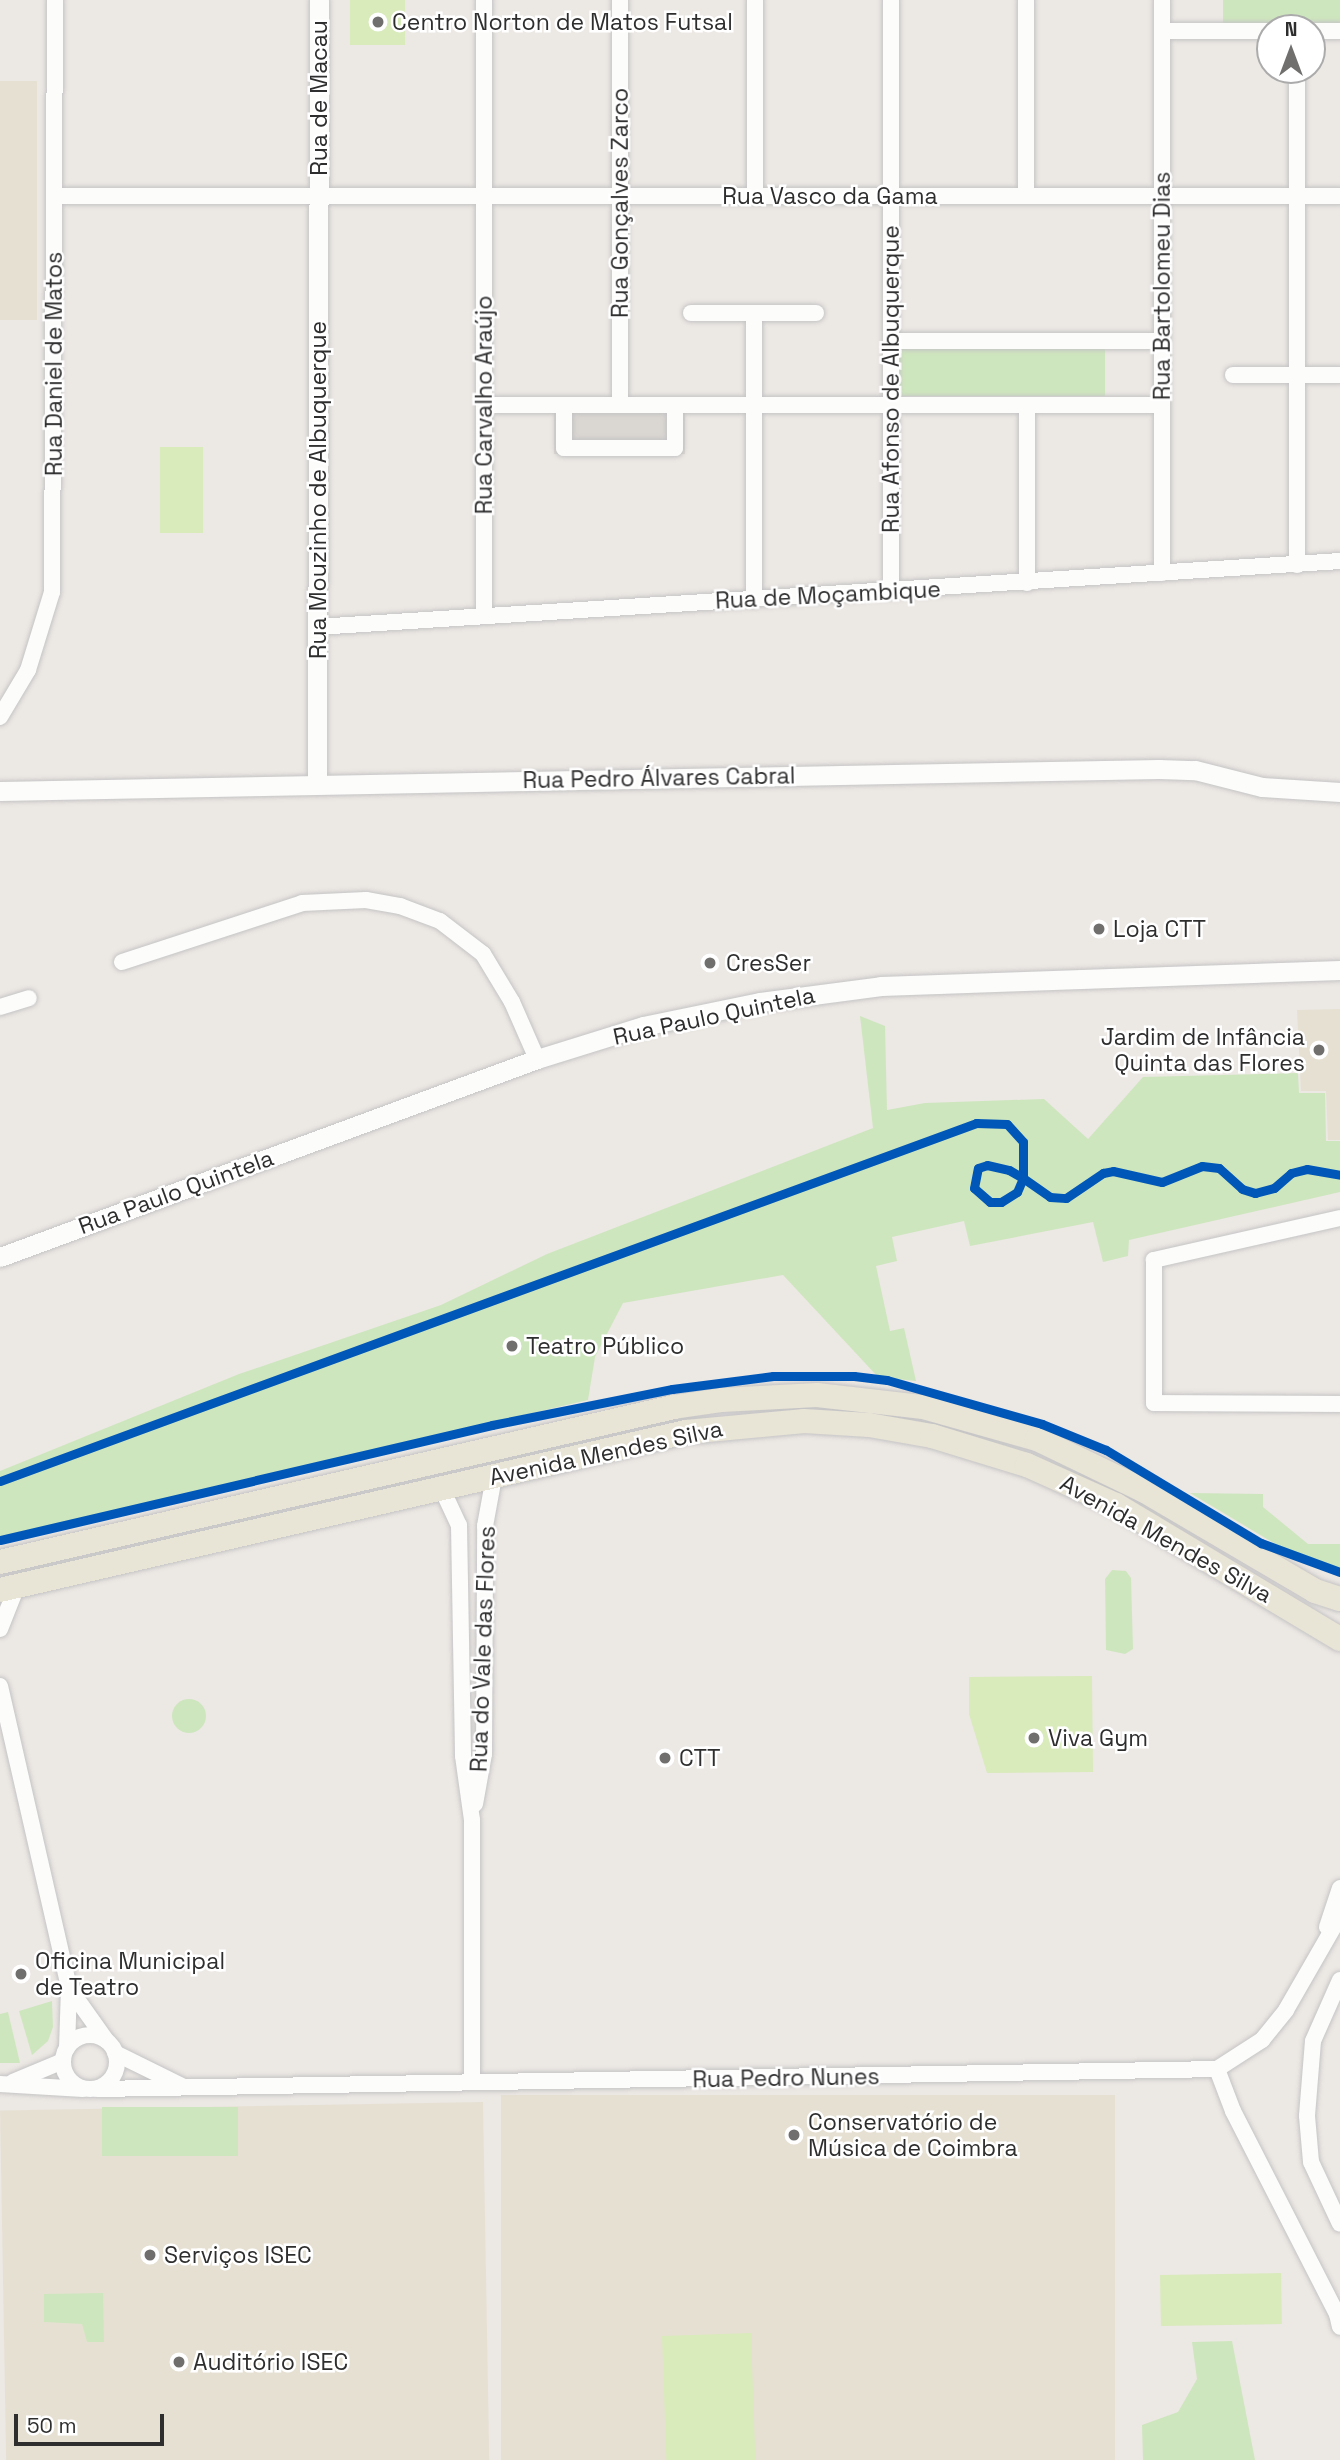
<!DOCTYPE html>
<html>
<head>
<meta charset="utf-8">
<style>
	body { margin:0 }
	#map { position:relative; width:1340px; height:2460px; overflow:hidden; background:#ece8e4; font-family:"Space Grotesk",sans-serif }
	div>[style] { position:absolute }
	.education>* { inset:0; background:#e6e0d3; transform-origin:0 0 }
	.green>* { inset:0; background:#cee6be; transform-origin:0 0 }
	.round { border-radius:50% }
	.pitch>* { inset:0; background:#d9eabb; transform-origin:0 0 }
	.plaza>* { inset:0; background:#dad6d2; transform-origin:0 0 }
	.roads { filter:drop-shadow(0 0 2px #c5c4c5) drop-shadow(0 0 2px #c5c4c5) }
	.minor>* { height:16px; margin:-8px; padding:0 8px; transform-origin:8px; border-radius:8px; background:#fcfcfb }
	.minor>.ring { margin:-8px; padding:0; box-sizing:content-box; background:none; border:16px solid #fcfcfb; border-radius:50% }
	.tertiary>* { height:19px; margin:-9.5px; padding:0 9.5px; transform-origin:9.5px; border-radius:9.5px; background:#fcfcfb }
	.primary>* { height:24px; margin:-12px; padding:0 12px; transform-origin:12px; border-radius:12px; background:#e8e4d6 }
	.cycleway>* { height:9px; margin:-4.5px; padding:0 4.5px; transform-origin:4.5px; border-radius:4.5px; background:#0057b8 }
	.dots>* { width:19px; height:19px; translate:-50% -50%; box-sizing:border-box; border:4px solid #fff; border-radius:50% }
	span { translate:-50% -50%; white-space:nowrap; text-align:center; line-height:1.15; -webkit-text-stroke:5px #fff; paint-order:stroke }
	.poi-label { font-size:23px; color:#2e2e2e }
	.left { translate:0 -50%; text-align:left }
	.right { translate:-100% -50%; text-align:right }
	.street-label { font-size:23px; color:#2e2e2e }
	.north { position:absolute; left:1256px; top:14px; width:70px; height:70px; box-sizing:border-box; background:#fff; border:2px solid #ababab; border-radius:50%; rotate:0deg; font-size:19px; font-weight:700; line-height:28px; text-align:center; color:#2e2e2e }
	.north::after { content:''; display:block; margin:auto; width:24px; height:32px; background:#706f6e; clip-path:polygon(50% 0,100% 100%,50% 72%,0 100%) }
	.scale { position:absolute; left:14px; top:2414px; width:150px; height:32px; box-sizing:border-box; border:4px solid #2e2e2e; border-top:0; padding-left:9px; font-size:21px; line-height:24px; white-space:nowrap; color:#2e2e2e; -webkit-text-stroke:5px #fff; paint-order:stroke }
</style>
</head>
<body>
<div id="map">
	<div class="education">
		<div style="left:0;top:81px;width:37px;height:239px"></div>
		<div style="clip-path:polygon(1340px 1009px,1340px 1140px,1328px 1140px,1326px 1091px,1301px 1091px,1297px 1010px)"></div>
		<div style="left:1115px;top:2095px;width:365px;height:614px;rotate:90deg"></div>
		<div style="left:483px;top:2102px;width:358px;height:483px;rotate:89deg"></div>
	</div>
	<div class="green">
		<div style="left:1223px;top:0;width:117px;height:23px"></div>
		<div style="left:900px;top:346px;width:205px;height:50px"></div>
		<div style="clip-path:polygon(860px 1016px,885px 1026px,887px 1110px,925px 1103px,1044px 1099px,1088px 1139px,1143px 1077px,1298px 1073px,1299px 1093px,1325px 1093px,1326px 1141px,1340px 1141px,1340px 1192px,1129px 1240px,1128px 1256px,1103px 1262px,1093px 1222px,970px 1246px,964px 1221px,892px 1237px,897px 1261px,876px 1266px,890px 1331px,904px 1328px,916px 1381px,878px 1377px,783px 1275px,623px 1303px,595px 1357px,588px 1400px,0 1537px,0 1471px,239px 1374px,441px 1305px,547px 1254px,873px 1128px)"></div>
		<div style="clip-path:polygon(1190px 1493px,1263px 1494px,1263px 1507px,1308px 1544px,1340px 1544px,1340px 1573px,1314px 1567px)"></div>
		<div style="clip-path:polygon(1112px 1570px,1126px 1571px,1131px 1578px,1133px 1649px,1125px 1654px,1106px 1650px,1105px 1579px)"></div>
		<div class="round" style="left:172px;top:1699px;width:34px;height:34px"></div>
		<div style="clip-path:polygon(52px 2001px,53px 2027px,48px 2041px,32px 2055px,19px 2011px)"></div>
		<div style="clip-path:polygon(8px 2012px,20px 2063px,0 2063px,0 2014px)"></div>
		<div style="left:238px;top:2107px;width:49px;height:136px;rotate:90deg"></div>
		<div style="clip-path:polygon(103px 2293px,104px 2342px,87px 2342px,82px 2324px,44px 2322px,44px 2294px)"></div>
		<div style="clip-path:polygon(1232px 2341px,1255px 2460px,1143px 2460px,1142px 2425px,1178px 2412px,1197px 2379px,1192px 2342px)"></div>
	</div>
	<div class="pitch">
		<div style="left:350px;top:0;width:55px;height:45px"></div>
		<div style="left:160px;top:447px;width:43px;height:86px"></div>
		<div style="clip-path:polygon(1092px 1676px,1093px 1772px,987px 1773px,969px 1714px,969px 1677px)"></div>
		<div style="left:1281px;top:2273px;width:51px;height:121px;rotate:89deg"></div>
		<div style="left:751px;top:2333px;width:127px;height:89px;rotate:88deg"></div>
	</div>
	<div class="plaza">
		<div style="left:554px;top:413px;width:131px;height:41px"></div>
	</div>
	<div class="roads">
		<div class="minor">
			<div style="left:484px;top:0;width:614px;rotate:90deg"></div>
			<div style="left:620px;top:0;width:405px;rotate:90deg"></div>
			<div style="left:755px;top:0;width:196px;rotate:90deg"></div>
			<div style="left:891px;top:0;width:591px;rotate:90deg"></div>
			<div style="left:1026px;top:0;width:196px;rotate:90deg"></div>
			<div style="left:1162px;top:0;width:573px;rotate:90deg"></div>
			<div style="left:1162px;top:31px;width:108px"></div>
			<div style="left:1312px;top:31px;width:28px"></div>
			<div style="left:1297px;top:70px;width:495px;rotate:90deg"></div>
			<div style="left:55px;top:196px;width:1285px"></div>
			<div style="left:691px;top:313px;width:125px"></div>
			<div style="left:891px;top:341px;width:271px"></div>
			<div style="left:1233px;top:375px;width:107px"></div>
			<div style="left:484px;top:405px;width:678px"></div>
			<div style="left:564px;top:405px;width:43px;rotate:90deg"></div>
			<div style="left:564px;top:448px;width:111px"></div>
			<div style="left:675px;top:448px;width:43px;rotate:-90deg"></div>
			<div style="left:1027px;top:405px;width:178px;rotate:90deg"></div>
			<div style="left:754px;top:600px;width:287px;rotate:-90deg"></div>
			<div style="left:317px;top:627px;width:1025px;rotate:-3.69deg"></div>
			<div style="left:0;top:717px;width:55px;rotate:-59.2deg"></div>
			<div style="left:28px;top:670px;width:82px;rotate:-72.9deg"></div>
			<div style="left:52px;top:592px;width:592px;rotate:-89.71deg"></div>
			<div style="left:122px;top:962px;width:189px;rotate:-18.1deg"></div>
			<div style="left:302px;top:903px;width:64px;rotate:-2.7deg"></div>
			<div style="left:366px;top:900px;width:35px;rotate:10deg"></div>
			<div style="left:400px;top:906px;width:43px;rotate:20.6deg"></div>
			<div style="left:440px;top:921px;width:54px;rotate:37.5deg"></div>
			<div style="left:483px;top:954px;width:56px;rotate:58.9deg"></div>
			<div style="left:512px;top:1002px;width:62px;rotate:66.3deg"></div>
			<div style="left:0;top:1007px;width:30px;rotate:-17deg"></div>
			<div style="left:1340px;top:1218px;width:191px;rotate:167.3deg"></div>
			<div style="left:1154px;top:1260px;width:143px;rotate:90deg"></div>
			<div style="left:1154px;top:1403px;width:186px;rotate:0.3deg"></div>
			<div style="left:442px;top:1489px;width:40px;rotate:65deg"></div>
			<div style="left:459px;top:1525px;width:231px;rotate:89deg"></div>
			<div style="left:463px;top:1756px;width:65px;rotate:82deg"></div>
			<div style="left:472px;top:1820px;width:262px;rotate:90deg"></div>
			<div style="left:0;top:1629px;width:46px;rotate:-68.4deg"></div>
			<div style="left:0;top:1686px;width:310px;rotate:77.1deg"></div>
			<div style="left:69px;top:1988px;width:60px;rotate:91.9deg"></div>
			<div style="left:475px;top:1804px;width:51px;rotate:-79.8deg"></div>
			<div style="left:484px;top:1754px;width:228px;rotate:-89.7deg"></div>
			<div style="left:485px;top:1526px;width:50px;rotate:-79.6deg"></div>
			<div style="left:1327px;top:1927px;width:41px;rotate:-71.6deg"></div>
			<div style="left:1340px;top:1980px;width:67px;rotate:113.9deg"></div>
			<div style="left:1313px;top:2041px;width:75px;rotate:94.6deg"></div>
			<div style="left:1307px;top:2116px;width:46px;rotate:85deg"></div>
			<div style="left:1311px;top:2162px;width:68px;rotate:64.9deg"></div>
			<div style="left:69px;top:1988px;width:64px;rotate:54.6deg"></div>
			<div class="ring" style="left:63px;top:2035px;width:38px;height:38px"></div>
			<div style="left:115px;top:2053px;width:75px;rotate:26.2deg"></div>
			<div style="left:1217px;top:2069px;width:45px;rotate:69.1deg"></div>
			<div style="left:1233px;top:2111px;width:228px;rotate:62.9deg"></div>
			<div style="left:1337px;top:2314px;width:13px;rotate:77deg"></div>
			<div style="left:13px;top:2082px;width:54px;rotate:-22.8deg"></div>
			<div style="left:0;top:2084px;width:83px;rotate:3.4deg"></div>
			<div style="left:97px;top:2089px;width:1120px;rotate:-1.02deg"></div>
			<div style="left:1217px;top:2069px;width:54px;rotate:-32.8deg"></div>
			<div style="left:1262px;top:2040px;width:38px;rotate:-51deg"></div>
			<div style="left:1286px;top:2010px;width:108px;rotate:-60.1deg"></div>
		</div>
		<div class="tertiary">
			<div style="left:317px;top:784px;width:784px;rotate:-89.85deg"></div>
			<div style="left:0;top:791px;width:1159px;rotate:-1.09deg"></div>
			<div style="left:1159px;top:769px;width:36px;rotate:2deg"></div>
			<div style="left:1195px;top:770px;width:69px;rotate:14.2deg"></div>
			<div style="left:1262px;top:787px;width:78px;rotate:3.7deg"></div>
			<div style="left:0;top:1257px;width:572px;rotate:-20.24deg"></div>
			<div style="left:537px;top:1059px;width:111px;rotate:-17.3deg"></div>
			<div style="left:643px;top:1026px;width:119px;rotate:-11.6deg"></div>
			<div style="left:760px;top:1002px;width:122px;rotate:-7.5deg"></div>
			<div style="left:881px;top:986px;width:459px;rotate:-2deg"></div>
		</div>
		<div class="primary">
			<div style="left:0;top:1562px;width:692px;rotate:-12.95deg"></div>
			<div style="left:674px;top:1407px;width:49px;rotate:-8.3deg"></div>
			<div style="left:722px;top:1400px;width:95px;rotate:-3deg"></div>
			<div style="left:817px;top:1395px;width:107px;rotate:6.5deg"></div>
			<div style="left:923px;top:1407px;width:118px;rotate:15.7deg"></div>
			<div style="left:1037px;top:1439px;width:118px;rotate:25.7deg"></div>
			<div style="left:1143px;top:1490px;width:199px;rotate:30.4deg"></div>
			<div style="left:1315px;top:1591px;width:26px;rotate:18deg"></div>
			<div style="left:0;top:1590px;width:704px;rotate:-12.97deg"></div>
			<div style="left:686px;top:1432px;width:119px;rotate:-5.3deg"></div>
			<div style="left:804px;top:1421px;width:65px;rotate:3.5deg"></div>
			<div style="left:869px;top:1425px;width:64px;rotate:9.9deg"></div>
			<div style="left:932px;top:1436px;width:99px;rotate:17deg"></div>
			<div style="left:1027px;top:1465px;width:98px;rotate:24.2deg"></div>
			<div style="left:1116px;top:1505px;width:261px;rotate:30.9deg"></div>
		</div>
	</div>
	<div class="cycleway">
		<div style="left:0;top:1481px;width:1040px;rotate:-20.14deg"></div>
		<div style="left:976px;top:1123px;width:31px;rotate:2deg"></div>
		<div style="left:1007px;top:1124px;width:24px;rotate:48deg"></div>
		<div style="left:1023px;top:1142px;width:36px;rotate:90deg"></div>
		<div style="left:1023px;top:1178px;width:15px;rotate:113deg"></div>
		<div style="left:1017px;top:1192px;width:19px;rotate:148deg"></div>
		<div style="left:1001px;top:1202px;width:11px;rotate:180deg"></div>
		<div style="left:990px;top:1202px;width:21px;rotate:-139deg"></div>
		<div style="left:974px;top:1188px;width:20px;rotate:-79deg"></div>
		<div style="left:978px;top:1168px;width:9px;rotate:-18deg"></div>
		<div style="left:987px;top:1165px;width:23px;rotate:13deg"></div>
		<div style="left:1009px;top:1170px;width:16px;rotate:30deg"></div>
		<div style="left:1023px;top:1178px;width:33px;rotate:35deg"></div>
		<div style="left:1050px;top:1197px;width:16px;rotate:4deg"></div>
		<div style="left:1066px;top:1198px;width:45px;rotate:-34deg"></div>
		<div style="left:1103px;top:1173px;width:10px;rotate:-11deg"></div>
		<div style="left:1113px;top:1171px;width:50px;rotate:12.7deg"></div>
		<div style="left:1162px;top:1182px;width:43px;rotate:-21.8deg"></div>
		<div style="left:1202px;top:1166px;width:17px;rotate:7deg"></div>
		<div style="left:1219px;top:1168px;width:31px;rotate:42deg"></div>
		<div style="left:1242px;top:1189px;width:14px;rotate:17deg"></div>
		<div style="left:1255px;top:1193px;width:20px;rotate:-15deg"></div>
		<div style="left:1274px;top:1188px;width:23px;rotate:-41deg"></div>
		<div style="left:1291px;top:1173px;width:16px;rotate:-14deg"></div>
		<div style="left:1307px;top:1169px;width:34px;rotate:10deg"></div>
		<div style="left:0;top:1540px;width:505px;rotate:-13.16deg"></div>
		<div style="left:492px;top:1425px;width:184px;rotate:-11.3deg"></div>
		<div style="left:672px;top:1389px;width:102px;rotate:-7.3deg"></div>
		<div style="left:773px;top:1376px;width:81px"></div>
		<div style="left:854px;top:1376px;width:33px;rotate:7deg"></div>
		<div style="left:887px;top:1380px;width:161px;rotate:15.8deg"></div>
		<div style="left:1042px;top:1424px;width:69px;rotate:22.1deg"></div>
		<div style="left:1106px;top:1450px;width:181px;rotate:31deg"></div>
		<div style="left:1261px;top:1543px;width:84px;rotate:20.2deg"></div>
	</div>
	<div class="dots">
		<div style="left:378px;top:22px;background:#706f6e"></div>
		<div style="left:1099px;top:929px;background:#706f6e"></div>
		<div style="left:710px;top:963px;background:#706f6e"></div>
		<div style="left:1319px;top:1050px;background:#706f6e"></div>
		<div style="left:512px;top:1346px;background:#706f6e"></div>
		<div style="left:1034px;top:1738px;background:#706f6e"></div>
		<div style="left:665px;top:1758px;background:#706f6e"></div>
		<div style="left:21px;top:1974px;background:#706f6e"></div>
		<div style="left:794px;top:2135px;background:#706f6e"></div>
		<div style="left:150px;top:2255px;background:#706f6e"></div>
		<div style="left:179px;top:2362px;background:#706f6e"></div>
	</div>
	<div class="poi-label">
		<span class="left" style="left:392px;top:22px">Centro Norton de Matos Futsal</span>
		<span class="left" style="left:1113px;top:929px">Loja CTT</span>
		<span class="left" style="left:726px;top:963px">CresSer</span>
		<span class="right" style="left:1305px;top:1050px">Jardim de Infância<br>Quinta das Flores</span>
		<span class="left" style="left:526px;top:1346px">Teatro Público</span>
		<span class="left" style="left:1048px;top:1738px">Viva Gym</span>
		<span class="left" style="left:679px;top:1758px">CTT</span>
		<span class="left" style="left:35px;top:1974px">Oficina Municipal<br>de Teatro</span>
		<span class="left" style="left:808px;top:2135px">Conservatório de<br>Música de Coimbra</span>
		<span class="left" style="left:164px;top:2255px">Serviços ISEC</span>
		<span class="left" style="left:193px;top:2362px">Auditório ISEC</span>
	</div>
	<div class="street-label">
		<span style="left:319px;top:98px;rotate:-90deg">Rua de Macau</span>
		<span style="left:830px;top:196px">Rua Vasco da Gama</span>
		<span style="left:620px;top:203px;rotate:-90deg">Rua Gonçalves Zarco</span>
		<span style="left:1162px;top:286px;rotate:-90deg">Rua Bartolomeu Dias</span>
		<span style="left:54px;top:364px;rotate:-90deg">Rua Daniel de Matos</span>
		<span style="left:891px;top:379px;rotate:-90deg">Rua Afonso de Albuquerque</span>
		<span style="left:484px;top:405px;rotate:-90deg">Rua Carvalho Araújo</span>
		<span style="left:318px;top:490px;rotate:-90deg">Rua Mouzinho de Albuquerque</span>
		<span style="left:828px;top:595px;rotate:-3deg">Rua de Moçambique</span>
		<span style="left:659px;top:778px;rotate:-1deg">Rua Pedro Álvares Cabral</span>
		<span style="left:714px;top:1016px;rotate:-12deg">Rua Paulo Quintela</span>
		<span style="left:176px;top:1192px;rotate:-20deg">Rua Paulo Quintela</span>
		<span style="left:606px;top:1453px;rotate:-12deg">Avenida Mendes Silva</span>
		<span style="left:1166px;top:1539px;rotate:29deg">Avenida Mendes Silva</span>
		<span style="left:483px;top:1649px;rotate:-88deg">Rua do Vale das Flores</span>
		<span style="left:786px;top:2078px;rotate:-1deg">Rua Pedro Nunes</span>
	</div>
	<div class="north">N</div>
	<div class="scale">50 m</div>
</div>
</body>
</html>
